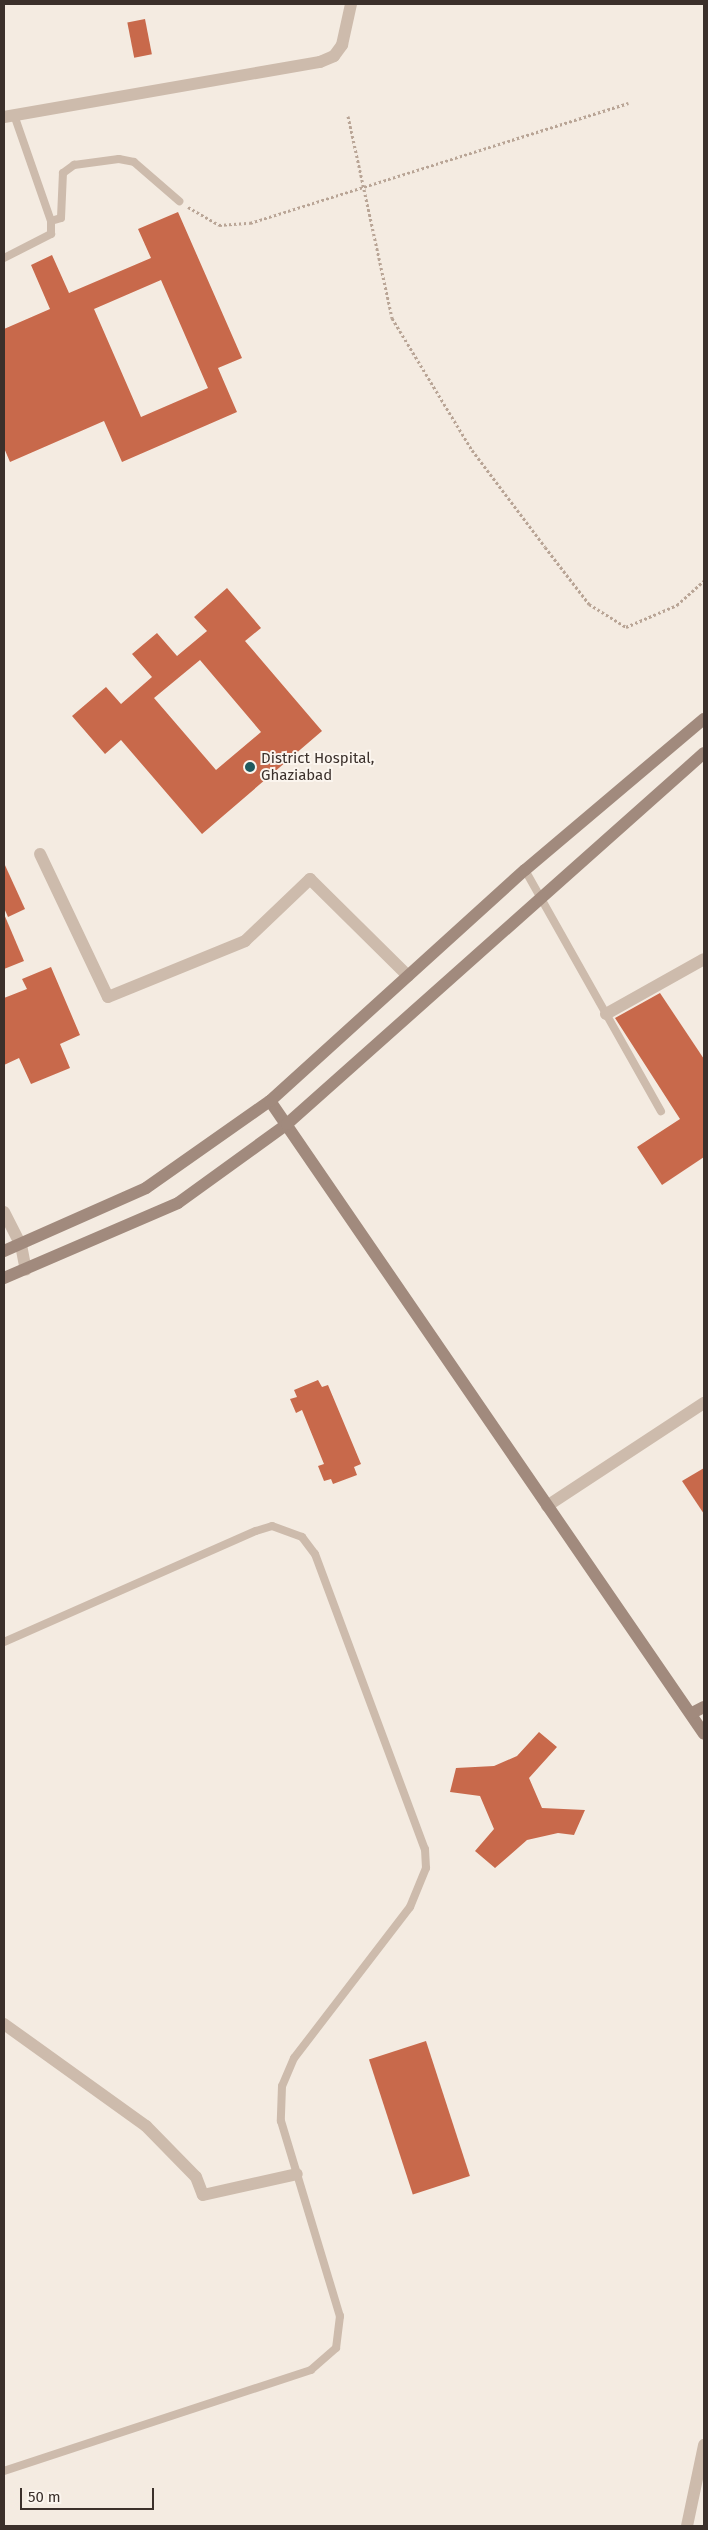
<!DOCTYPE html>
<html>
<head>
<meta charset="utf-8">
<style>
	body { margin:0 }
	#map { position:relative; width:708px; height:2530px; overflow:hidden; background:#f4ebe1; font-family:"Fira Sans",sans-serif }
	div>[style] { position:absolute }
	.building>* { inset:0; background:#c8694b; transform-origin:0 0 }
	.path>* { height:3px; margin-top:-1.5px; transform-origin:0; background:repeating-linear-gradient(90deg,#b9a596 0 2.5px,transparent 0 5px) }
	.lane>* { height:8px; margin:-4px; padding:0 4px; transform-origin:4px; border-radius:4px; background:#cdbbac }
	.street>* { height:12px; margin:-6px; padding:0 6px; transform-origin:6px; border-radius:6px; background:#cdbbac }
	.secondary>* { height:12px; margin:-6px; padding:0 6px; transform-origin:6px; border-radius:6px; background:#a18a7d }
	.dots>* { width:14px; height:14px; translate:-50% -50%; box-sizing:border-box; border:2px solid #fbf5ee; border-radius:50% }
	span { translate:-50% -50%; white-space:nowrap; text-align:center; line-height:1.15; -webkit-text-stroke:4px #fbf5ee; paint-order:stroke }
	.poi-label { font-size:15px; color:#3b302b }
	.left { translate:0 -50%; text-align:left }
	.frame { position:absolute; inset:0; border:5px solid #3b302b; pointer-events:none }
	.scale { position:absolute; left:20px; top:2488px; width:134px; height:22px; box-sizing:border-box; border:2px solid #3b302b; border-top:0; padding-left:6px; font-size:15px; line-height:18px; white-space:nowrap; color:#3b302b; -webkit-text-stroke:4px #fbf5ee; paint-order:stroke }
</style>
</head>
<body>
<div id="map">
	<div class="building">
		<div style="left:145px;top:19px;width:36px;height:18px;rotate:79deg"></div>
		<div style="clip-path:polygon(evenodd,178px 212px,242px 358px,218px 368px,237px 412px,122px 462px,104px 421px,10px 462px,4px 448px,4px 329px,50px 309px,31px 265px,52px 255px,69px 293px,151px 258px,138px 229px,178px 212px,161px 280px,208px 388px,141px 417px,94px 309px,161px 280px)"></div>
		<div style="clip-path:polygon(evenodd,227px 588px,261px 628px,245px 641px,322px 731px,202px 834px,121px 740px,105px 754px,72px 716px,106px 687px,121px 704px,152px 677px,132px 654px,157px 633px,177px 656px,207px 631px,194px 617px,227px 588px,200px 660px,261px 732px,216px 770px,154px 698px,200px 660px)"></div>
		<div style="clip-path:polygon(4px 863px,25px 909px,8px 917px,4px 908px)"></div>
		<div style="clip-path:polygon(4px 914px,24px 961px,4px 969px)"></div>
		<div style="clip-path:polygon(51px 967px,80px 1035px,60px 1044px,70px 1068px,31px 1084px,19px 1058px,4px 1065px,4px 998px,27px 989px,22px 979px)"></div>
		<div style="clip-path:polygon(660px 993px,704px 1059px,704px 1157px,662px 1185px,637px 1147px,680px 1119px,615px 1018px)"></div>
		<div style="clip-path:polygon(318px 1380px,322px 1387px,328px 1385px,361px 1464px,354px 1467px,357px 1475px,333px 1484px,331px 1479px,324px 1481px,318px 1466px,324px 1464px,302px 1410px,296px 1413px,290px 1399px,297px 1397px,294px 1390px)"></div>
		<div style="clip-path:polygon(704px 1468px,704px 1514px,682px 1481px)"></div>
		<div style="clip-path:polygon(539px 1732px,557px 1747px,529px 1778px,542px 1808px,585px 1810px,574px 1835px,558px 1833px,527px 1840px,495px 1868px,475px 1851px,494px 1829px,480px 1796px,450px 1792px,456px 1768px,494px 1766px,517px 1756px)"></div>
		<div style="left:426px;top:2041px;width:142px;height:60px;rotate:72deg"></div>
	</div>
	<div class="path">
		<div style="left:348px;top:116px;width:207px;rotate:77.7deg"></div>
		<div style="left:392px;top:318px;width:154px;rotate:58.8deg"></div>
		<div style="left:472px;top:450px;width:121px;rotate:53deg"></div>
		<div style="left:545px;top:547px;width:72px;rotate:52.3deg"></div>
		<div style="left:589px;top:604px;width:44px;rotate:31.9deg"></div>
		<div style="left:626px;top:627px;width:56px;rotate:-23.3deg"></div>
		<div style="left:677px;top:605px;width:36px;rotate:-42deg"></div>
		<div style="left:188px;top:207px;width:36px;rotate:30deg"></div>
		<div style="left:219px;top:225px;width:31px;rotate:-4deg"></div>
		<div style="left:250px;top:223px;width:397px;rotate:-17.6deg"></div>
	</div>
	<div class="lane">
		<div style="left:51px;top:221px;width:10px;rotate:-17deg"></div>
		<div style="left:61px;top:218px;width:45px;rotate:-87.5deg"></div>
		<div style="left:63px;top:173px;width:14px;rotate:-36deg"></div>
		<div style="left:74px;top:165px;width:45px;rotate:-7.6deg"></div>
		<div style="left:119px;top:159px;width:15px;rotate:11deg"></div>
		<div style="left:134px;top:162px;width:60px;rotate:40.9deg"></div>
		<div style="left:4px;top:258px;width:53px;rotate:-27.1deg"></div>
		<div style="left:51px;top:234px;width:13px;rotate:-90deg"></div>
		<div style="left:51px;top:221px;width:112px;rotate:-109.2deg"></div>
		<div style="left:525px;top:870px;width:277px;rotate:60.6deg"></div>
		<div style="left:4px;top:1642px;width:275px;rotate:-23.8deg"></div>
		<div style="left:256px;top:1531px;width:17px;rotate:-17deg"></div>
		<div style="left:272px;top:1526px;width:32px;rotate:20deg"></div>
		<div style="left:302px;top:1537px;width:21px;rotate:53deg"></div>
		<div style="left:315px;top:1554px;width:315px;rotate:69.6deg"></div>
		<div style="left:425px;top:1849px;width:19px;rotate:87deg"></div>
		<div style="left:426px;top:1868px;width:42px;rotate:112.3deg"></div>
		<div style="left:410px;top:1907px;width:190px;rotate:127.5deg"></div>
		<div style="left:294px;top:2058px;width:30px;rotate:113deg"></div>
		<div style="left:282px;top:2086px;width:35px;rotate:92deg"></div>
		<div style="left:281px;top:2121px;width:204px;rotate:73.2deg"></div>
		<div style="left:340px;top:2316px;width:32px;rotate:97deg"></div>
		<div style="left:336px;top:2348px;width:33px;rotate:139deg"></div>
		<div style="left:311px;top:2370px;width:323px;rotate:161.8deg"></div>
	</div>
	<div class="street">
		<div style="left:4px;top:117px;width:321px;rotate:-9.9deg"></div>
		<div style="left:320px;top:62px;width:15px;rotate:-23deg"></div>
		<div style="left:334px;top:56px;width:14px;rotate:-54deg"></div>
		<div style="left:342px;top:45px;width:42px;rotate:-77.6deg"></div>
		<div style="left:40px;top:854px;width:158px;rotate:64.6deg"></div>
		<div style="left:108px;top:997px;width:148px;rotate:-22.2deg"></div>
		<div style="left:245px;top:941px;width:90px;rotate:-43.6deg"></div>
		<div style="left:310px;top:879px;width:138px;rotate:44.7deg"></div>
		<div style="left:606px;top:1014px;width:112px;rotate:-29.3deg"></div>
		<div style="left:4px;top:1212px;width:37px;rotate:63deg"></div>
		<div style="left:21px;top:1245px;width:25px;rotate:79deg"></div>
		<div style="left:547px;top:1506px;width:188px;rotate:-33.3deg"></div>
		<div style="left:4px;top:2024px;width:175px;rotate:35.7deg"></div>
		<div style="left:146px;top:2126px;width:71px;rotate:45.6deg"></div>
		<div style="left:196px;top:2177px;width:19px;rotate:69deg"></div>
		<div style="left:203px;top:2195px;width:96px;rotate:-12.6deg"></div>
		<div style="left:687px;top:2526px;width:83px;rotate:-78.1deg"></div>
	</div>
	<div class="secondary">
		<div style="left:270px;top:1101px;width:767px;rotate:55.56deg"></div>
		<div style="left:4px;top:1251px;width:155px;rotate:-23.9deg"></div>
		<div style="left:146px;top:1188px;width:151px;rotate:-35.1deg"></div>
		<div style="left:270px;top:1101px;width:344px;rotate:-42.2deg"></div>
		<div style="left:525px;top:870px;width:234px;rotate:-40.2deg"></div>
		<div style="left:4px;top:1278px;width:189px;rotate:-23.3deg"></div>
		<div style="left:178px;top:1203px;width:135px;rotate:-35.9deg"></div>
		<div style="left:287px;top:1124px;width:558px;rotate:-41.66deg"></div>
		<div style="left:692px;top:1713px;width:13px;rotate:-27deg"></div>
	</div>
	<div class="dots">
		<div style="left:250px;top:767px;background:#1f5a5e"></div>
	</div>
	<div class="poi-label">
		<span class="left" style="left:261px;top:767px">District Hospital,<br>Ghaziabad</span>
	</div>
	<div class="frame"></div>
	<div class="scale">50 m</div>
</div>
</body>
</html>
